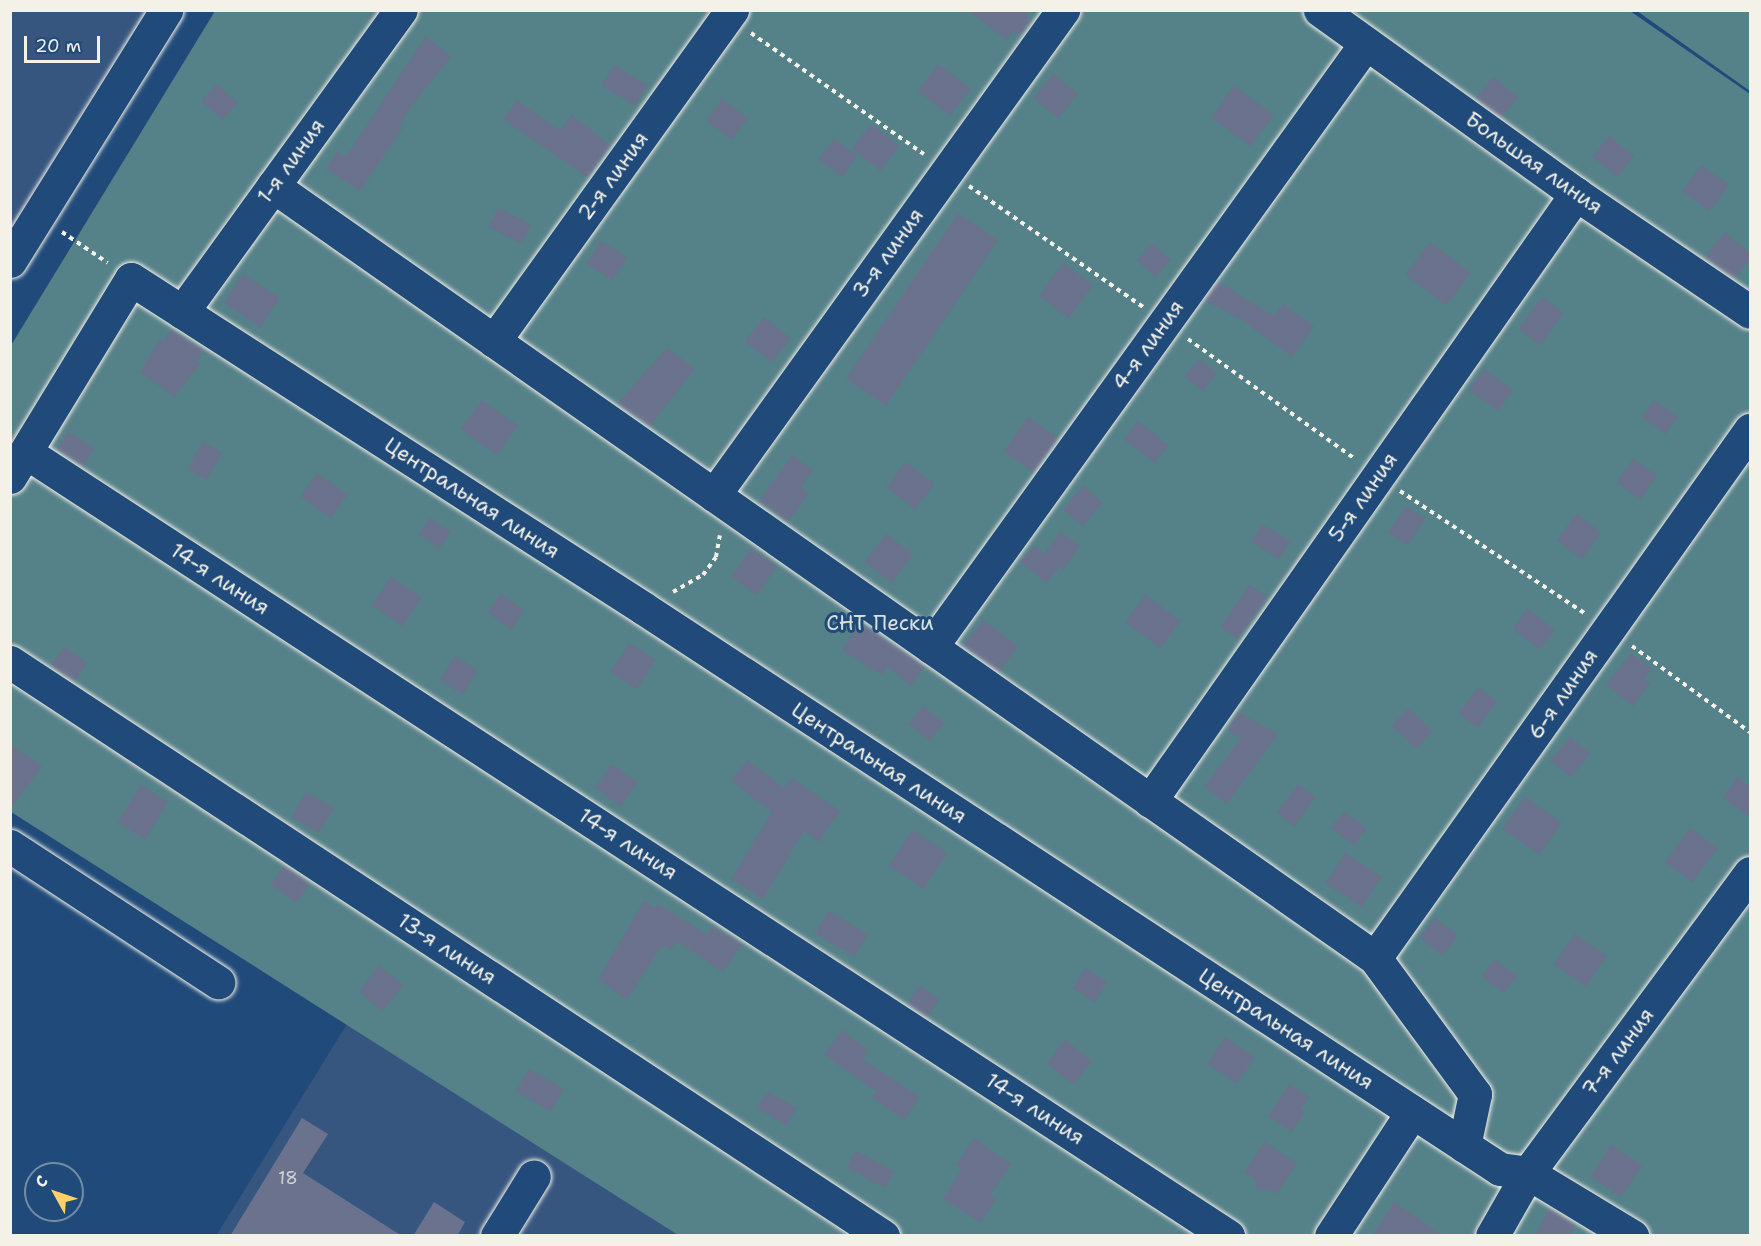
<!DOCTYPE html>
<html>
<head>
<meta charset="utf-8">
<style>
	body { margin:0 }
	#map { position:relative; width:1761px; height:1246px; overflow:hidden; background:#1f4a7a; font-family:"Shantell Sans",sans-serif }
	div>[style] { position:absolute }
	.built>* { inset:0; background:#365680 }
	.green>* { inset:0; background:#558189 }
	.building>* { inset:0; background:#6a728d; transform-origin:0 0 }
	.path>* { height:4px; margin-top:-2px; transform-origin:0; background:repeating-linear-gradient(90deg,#f4f1e8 0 4.5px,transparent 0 9px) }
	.roads { filter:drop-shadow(0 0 2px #f4f1e8) drop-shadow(0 0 2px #f4f1e8) }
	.minor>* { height:33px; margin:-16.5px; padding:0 16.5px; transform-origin:16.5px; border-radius:16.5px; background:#1f4a7a }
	span { translate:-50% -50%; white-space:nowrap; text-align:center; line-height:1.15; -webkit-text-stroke:6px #1f4a7a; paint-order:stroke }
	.number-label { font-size:18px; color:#d2d1d1 }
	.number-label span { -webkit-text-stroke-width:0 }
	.street-label { font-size:21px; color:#f4f1e8 }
	.park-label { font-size:21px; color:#dce0da }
	.frame { position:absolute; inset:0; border:12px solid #f4f1e8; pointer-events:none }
	.north { position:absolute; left:24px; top:1162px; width:60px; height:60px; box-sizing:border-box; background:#1f4a7a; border:2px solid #748da6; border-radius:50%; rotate:310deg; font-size:16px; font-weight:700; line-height:24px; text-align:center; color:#f4f1e8 }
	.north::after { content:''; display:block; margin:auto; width:21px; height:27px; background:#ffd166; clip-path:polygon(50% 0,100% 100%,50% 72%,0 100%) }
	.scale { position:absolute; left:24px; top:36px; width:76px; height:27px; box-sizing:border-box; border:3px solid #f4f1e8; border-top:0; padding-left:8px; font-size:18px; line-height:21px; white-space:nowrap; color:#f4f1e8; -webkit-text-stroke:4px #1f4a7a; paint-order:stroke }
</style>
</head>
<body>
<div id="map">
	<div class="built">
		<div style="clip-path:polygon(11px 11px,180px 11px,11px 280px)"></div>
		<div style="clip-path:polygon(347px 1024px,577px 1170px,678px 1235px,216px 1236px)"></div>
	</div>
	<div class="green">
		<div style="clip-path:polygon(215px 11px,1630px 11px,1750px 94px,1750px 1235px,678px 1235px,11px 812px,10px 347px)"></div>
		<div style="clip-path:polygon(1637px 11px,1750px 11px,1750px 91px)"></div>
	</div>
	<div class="building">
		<div style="clip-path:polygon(967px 10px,1029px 10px,1025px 16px,1031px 20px,1019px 36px,1013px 31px,1007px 40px)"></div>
		<div style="clip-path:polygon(426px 36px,451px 57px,411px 106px,400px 125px,403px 127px,360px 191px,326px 169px,337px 151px,346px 157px)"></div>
		<div style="left:938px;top:64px;width:41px;height:34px;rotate:37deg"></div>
		<div style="left:614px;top:65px;width:39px;height:24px;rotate:31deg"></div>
		<div style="left:1053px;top:74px;width:32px;height:31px;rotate:39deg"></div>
		<div style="left:1493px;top:77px;width:32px;height:28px;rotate:39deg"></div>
		<div style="left:217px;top:84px;width:28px;height:23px;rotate:42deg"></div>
		<div style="left:1234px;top:86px;width:49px;height:39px;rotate:36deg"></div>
		<div style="left:722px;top:99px;width:32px;height:27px;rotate:36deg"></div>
		<div style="clip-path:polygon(517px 100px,560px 131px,572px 115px,610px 146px,588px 178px,503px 119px)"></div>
		<div style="left:871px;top:124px;width:36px;height:31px;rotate:38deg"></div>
		<div style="left:1609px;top:136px;width:32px;height:27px;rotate:39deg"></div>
		<div style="left:834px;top:139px;width:29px;height:26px;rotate:36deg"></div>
		<div style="left:1701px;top:165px;width:34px;height:32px;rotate:36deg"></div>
		<div style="left:498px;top:208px;width:37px;height:21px;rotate:27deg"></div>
		<div style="left:958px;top:213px;width:48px;height:200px;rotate:34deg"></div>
		<div style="clip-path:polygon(1725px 232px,1750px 253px,1750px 259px,1735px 279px,1704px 258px)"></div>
		<div style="left:601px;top:241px;width:31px;height:27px;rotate:32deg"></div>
		<div style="left:1430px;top:242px;width:51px;height:41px;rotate:37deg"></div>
		<div style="left:1152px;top:243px;width:25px;height:23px;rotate:42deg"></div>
		<div style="left:1063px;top:263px;width:37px;height:41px;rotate:36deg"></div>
		<div style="left:243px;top:274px;width:44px;height:35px;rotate:33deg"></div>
		<div style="clip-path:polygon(1217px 281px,1274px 316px,1283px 304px,1314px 326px,1292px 357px,1242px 320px,1204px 300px)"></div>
		<div style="left:1542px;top:297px;width:27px;height:40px;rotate:36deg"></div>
		<div style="left:764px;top:317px;width:34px;height:31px;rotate:38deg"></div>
		<div style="clip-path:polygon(171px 329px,204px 350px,196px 362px,200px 364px,174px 397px,140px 372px,160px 339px,164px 341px)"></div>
		<div style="clip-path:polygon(667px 348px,695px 369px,649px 427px,617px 404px)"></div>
		<div style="left:1199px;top:359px;width:23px;height:23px;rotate:38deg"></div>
		<div style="left:1484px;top:369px;width:36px;height:26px;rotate:36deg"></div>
		<div style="left:482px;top:400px;width:44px;height:36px;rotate:36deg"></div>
		<div style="left:1654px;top:400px;width:29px;height:21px;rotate:35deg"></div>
		<div style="left:1028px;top:417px;width:37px;height:42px;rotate:35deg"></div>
		<div style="left:1138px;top:421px;width:39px;height:23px;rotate:38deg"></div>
		<div style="left:68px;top:432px;width:31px;height:21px;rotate:32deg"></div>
		<div style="left:203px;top:442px;width:22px;height:31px;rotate:30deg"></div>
		<div style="clip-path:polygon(792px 455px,813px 470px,801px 487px,809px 493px,788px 522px,759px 501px)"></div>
		<div style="left:1633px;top:459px;width:29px;height:29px;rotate:34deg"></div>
		<div style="left:906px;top:462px;width:36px;height:32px;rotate:38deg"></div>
		<div style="left:317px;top:473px;width:37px;height:29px;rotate:35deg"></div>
		<div style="left:1083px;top:486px;width:26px;height:31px;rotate:40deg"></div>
		<div style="left:1406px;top:506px;width:23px;height:32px;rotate:34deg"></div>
		<div style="left:1576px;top:514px;width:31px;height:33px;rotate:36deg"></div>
		<div style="left:430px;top:518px;width:25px;height:20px;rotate:34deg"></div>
		<div style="left:1262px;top:524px;width:33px;height:21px;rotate:31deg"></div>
		<div style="clip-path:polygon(1060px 532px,1080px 546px,1064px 569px,1060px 566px,1046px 583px,1020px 562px,1034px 546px,1044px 554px)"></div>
		<div style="left:886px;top:534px;width:34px;height:35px;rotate:37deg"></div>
		<div style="left:751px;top:548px;width:32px;height:35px;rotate:35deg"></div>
		<div style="left:391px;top:577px;width:37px;height:34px;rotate:34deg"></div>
		<div style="clip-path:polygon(1249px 585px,1268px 598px,1237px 639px,1221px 627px)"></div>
		<div style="left:501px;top:594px;width:29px;height:23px;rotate:36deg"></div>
		<div style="left:1145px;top:595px;width:44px;height:34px;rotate:36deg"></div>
		<div style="left:1528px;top:609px;width:34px;height:25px;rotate:38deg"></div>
		<div style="left:983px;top:620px;width:44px;height:33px;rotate:37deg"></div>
		<div style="clip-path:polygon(860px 623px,925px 666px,910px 686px,887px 666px,882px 675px,842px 650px)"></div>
		<div style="left:629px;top:643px;width:31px;height:35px;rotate:32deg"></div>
		<div style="left:64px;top:647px;width:28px;height:23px;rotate:35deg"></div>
		<div style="clip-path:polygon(1631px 653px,1652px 669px,1644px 679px,1650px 684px,1633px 706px,1606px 685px)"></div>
		<div style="left:455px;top:656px;width:27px;height:28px;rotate:33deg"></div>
		<div style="left:1478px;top:687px;width:24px;height:33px;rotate:36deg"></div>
		<div style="left:923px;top:706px;width:27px;height:23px;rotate:39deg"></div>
		<div style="left:1408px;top:708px;width:34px;height:24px;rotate:43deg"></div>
		<div style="clip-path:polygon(1238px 712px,1278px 734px,1227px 804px,1204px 787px,1241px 738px,1228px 731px)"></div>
		<div style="left:1570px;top:737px;width:26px;height:31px;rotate:39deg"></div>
		<div style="clip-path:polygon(10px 744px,42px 766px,10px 809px)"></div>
		<div style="clip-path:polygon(747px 760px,784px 788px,791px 778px,840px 811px,819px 842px,804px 831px,763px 899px,731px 879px,772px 812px,731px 781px)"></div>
		<div style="left:612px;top:764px;width:32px;height:29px;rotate:36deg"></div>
		<div style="clip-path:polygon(1737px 777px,1750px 787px,1750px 817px,1723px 798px)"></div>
		<div style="left:1298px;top:784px;width:22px;height:36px;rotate:36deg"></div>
		<div style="left:141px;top:785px;width:32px;height:44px;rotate:32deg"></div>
		<div style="left:306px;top:792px;width:32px;height:29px;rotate:30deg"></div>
		<div style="left:1525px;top:797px;width:45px;height:39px;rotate:35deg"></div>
		<div style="left:1344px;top:811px;width:29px;height:21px;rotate:38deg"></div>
		<div style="left:1690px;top:828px;width:34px;height:42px;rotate:36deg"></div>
		<div style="left:912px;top:830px;width:42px;height:43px;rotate:33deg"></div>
		<div style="left:1345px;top:853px;width:44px;height:36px;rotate:33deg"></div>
		<div style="left:285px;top:865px;width:31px;height:24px;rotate:36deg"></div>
		<div style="clip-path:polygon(644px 901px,656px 908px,658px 904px,707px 935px,713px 925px,742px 944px,723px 972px,676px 941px,670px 950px,662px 945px,627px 1000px,598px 979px)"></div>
		<div style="left:828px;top:911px;width:46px;height:26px;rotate:30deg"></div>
		<div style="left:1435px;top:918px;width:29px;height:25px;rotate:38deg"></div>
		<div style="left:1575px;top:934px;width:39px;height:37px;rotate:35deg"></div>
		<div style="left:1495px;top:959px;width:28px;height:22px;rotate:38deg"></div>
		<div style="left:379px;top:966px;width:31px;height:33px;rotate:38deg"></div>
		<div style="left:1085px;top:968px;width:26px;height:24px;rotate:31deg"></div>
		<div style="left:919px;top:986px;width:24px;height:22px;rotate:33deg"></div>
		<div style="clip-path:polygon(842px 1030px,868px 1050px,862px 1059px,919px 1096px,905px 1120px,872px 1098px,876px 1091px,824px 1055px)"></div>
		<div style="left:1225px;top:1037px;width:36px;height:32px;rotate:34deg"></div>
		<div style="left:1065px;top:1040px;width:34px;height:30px;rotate:38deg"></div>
		<div style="left:529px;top:1069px;width:40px;height:26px;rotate:30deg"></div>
		<div style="clip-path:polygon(1289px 1084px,1309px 1097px,1301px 1109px,1305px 1112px,1292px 1132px,1268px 1117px)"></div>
		<div style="left:767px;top:1091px;width:34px;height:20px;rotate:30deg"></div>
		<div style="clip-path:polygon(302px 1118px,328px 1134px,303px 1173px,402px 1236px,230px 1236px)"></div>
		<div style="clip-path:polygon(974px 1138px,1011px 1164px,990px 1195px,996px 1199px,981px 1223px,943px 1199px,962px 1169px,956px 1165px)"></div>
		<div style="clip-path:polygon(1264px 1142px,1297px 1163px,1277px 1194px,1270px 1189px,1257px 1191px,1255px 1179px,1244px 1172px)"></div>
		<div style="left:1611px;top:1145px;width:37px;height:38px;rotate:33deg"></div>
		<div style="left:856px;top:1151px;width:43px;height:19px;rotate:28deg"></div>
		<div style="clip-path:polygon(434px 1202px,465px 1222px,457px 1236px,413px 1236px)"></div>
		<div style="clip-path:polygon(1394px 1202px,1444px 1236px,1372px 1236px)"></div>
		<div style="clip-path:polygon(1549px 1208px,1576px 1224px,1569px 1236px,1535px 1236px)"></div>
	</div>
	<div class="path">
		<div style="left:751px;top:33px;width:211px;rotate:35deg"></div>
		<div style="left:969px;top:186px;width:212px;rotate:34.8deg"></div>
		<div style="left:62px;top:232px;width:55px;rotate:34deg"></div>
		<div style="left:1188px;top:339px;width:206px;rotate:35.7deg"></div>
		<div style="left:1400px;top:491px;width:221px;rotate:33.5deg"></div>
		<div style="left:673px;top:592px;width:34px;rotate:-30deg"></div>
		<div style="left:703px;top:575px;width:22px;rotate:-54deg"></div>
		<div style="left:716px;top:557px;width:22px;rotate:-80deg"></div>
		<div style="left:1632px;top:646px;width:146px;rotate:36.1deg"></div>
	</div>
	<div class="roads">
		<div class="minor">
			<div style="left:1320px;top:10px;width:315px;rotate:35.7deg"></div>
			<div style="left:1576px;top:194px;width:210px;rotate:34.1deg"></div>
			<div style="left:273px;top:186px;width:1346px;rotate:35.01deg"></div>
			<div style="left:1375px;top:958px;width:169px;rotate:53.7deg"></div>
			<div style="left:1475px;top:1094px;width:53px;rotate:101.9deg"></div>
			<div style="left:10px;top:261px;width:296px;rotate:-58.1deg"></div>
			<div style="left:182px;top:312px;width:373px;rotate:-54.1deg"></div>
			<div style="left:494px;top:341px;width:408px;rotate:-54.3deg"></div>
			<div style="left:27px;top:453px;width:1434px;rotate:33.1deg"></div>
			<div style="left:10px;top:477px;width:232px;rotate:-58.6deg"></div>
			<div style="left:131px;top:279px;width:609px;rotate:32.72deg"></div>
			<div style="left:643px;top:608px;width:1024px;rotate:33.21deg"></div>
			<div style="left:1500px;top:1169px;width:28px;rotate:8deg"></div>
			<div style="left:1528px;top:1173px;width:122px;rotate:31.2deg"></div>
			<div style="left:714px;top:495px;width:598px;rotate:-54.26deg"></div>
			<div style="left:931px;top:647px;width:744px;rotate:-54.24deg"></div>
			<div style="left:10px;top:662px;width:1045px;rotate:33.33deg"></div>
			<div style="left:1150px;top:801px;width:742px;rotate:-54.94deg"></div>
			<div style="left:10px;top:846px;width:249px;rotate:33.2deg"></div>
			<div style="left:1375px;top:958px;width:648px;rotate:-54.62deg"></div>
			<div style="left:497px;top:1236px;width:70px;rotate:-58.3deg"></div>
			<div style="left:1331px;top:1236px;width:148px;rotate:-56.8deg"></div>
			<div style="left:1492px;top:1236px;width:73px;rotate:-60.3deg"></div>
			<div style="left:1528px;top:1173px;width:373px;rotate:-53.5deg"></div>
		</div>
	</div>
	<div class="number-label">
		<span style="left:288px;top:1178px">18</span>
	</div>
	<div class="street-label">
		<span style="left:291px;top:161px;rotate:-54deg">1-я линия</span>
		<span style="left:1534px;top:163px;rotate:35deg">Большая линия</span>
		<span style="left:613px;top:176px;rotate:-54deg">2-я линия</span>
		<span style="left:888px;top:253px;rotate:-54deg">3-я линия</span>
		<span style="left:1148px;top:345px;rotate:-54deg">4-я линия</span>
		<span style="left:1363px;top:497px;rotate:-55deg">5-я линия</span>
		<span style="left:472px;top:498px;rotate:33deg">Центральная линия</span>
		<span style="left:220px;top:579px;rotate:33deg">14-я линия</span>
		<span style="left:1563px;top:694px;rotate:-55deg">6-я линия</span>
		<span style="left:879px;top:763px;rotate:33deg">Центральная линия</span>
		<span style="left:628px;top:844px;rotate:33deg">14-я линия</span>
		<span style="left:447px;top:949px;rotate:33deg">13-я линия</span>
		<span style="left:1286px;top:1029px;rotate:33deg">Центральная линия</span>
		<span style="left:1618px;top:1052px;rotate:-53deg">7-я линия</span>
		<span style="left:1035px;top:1109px;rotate:33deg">14-я линия</span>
	</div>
	<div class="park-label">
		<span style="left:880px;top:623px">СНТ Пески</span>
	</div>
	<div class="frame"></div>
	<div class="north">С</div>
	<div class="scale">20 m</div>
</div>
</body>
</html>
